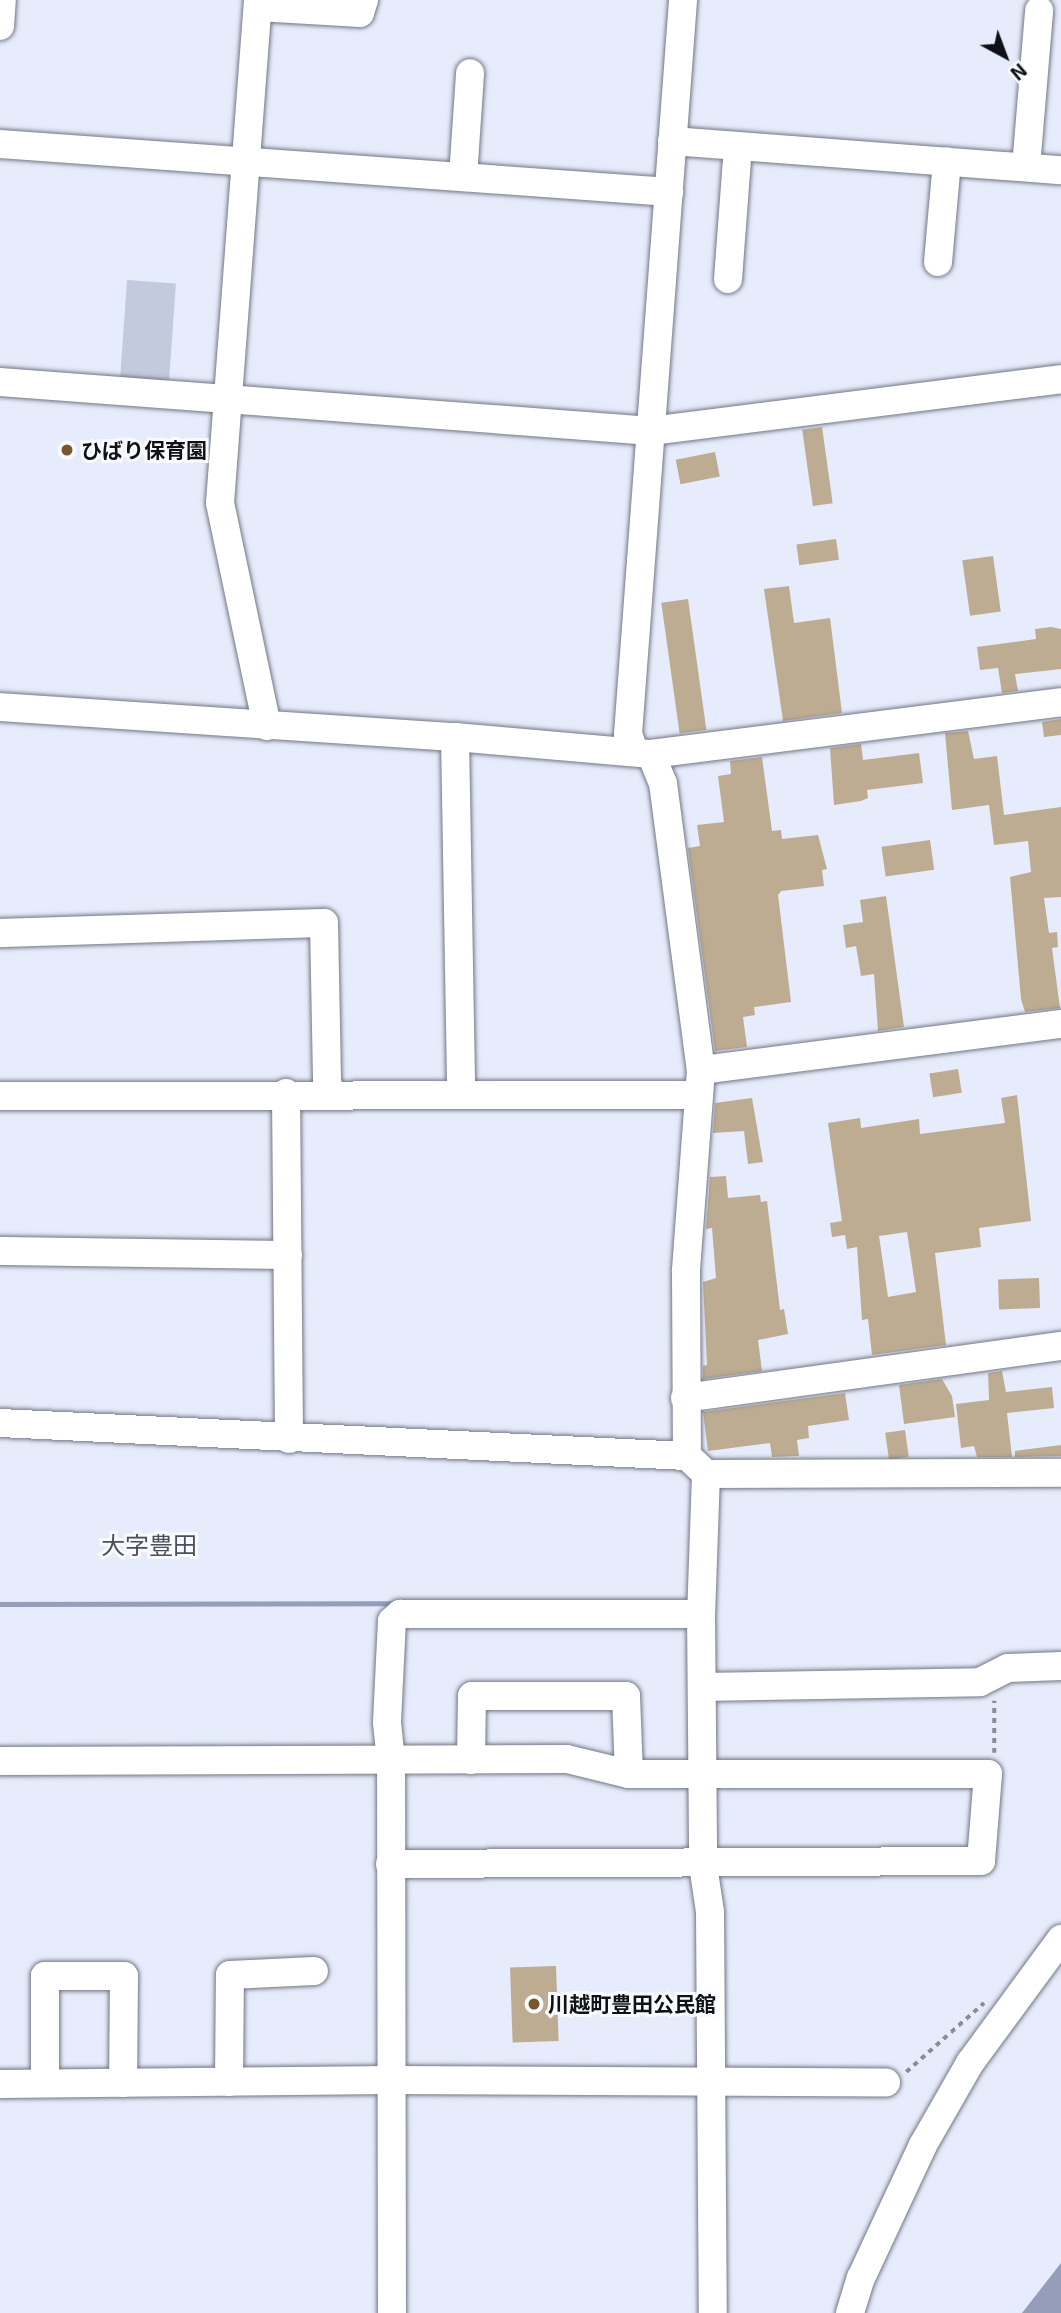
<!DOCTYPE html>
<html>
<head>
<meta charset="utf-8">
<style>
	body { margin:0 }
	#map { position:relative; width:1061px; height:2313px; overflow:hidden; background:#e6ecfb; font-family:"Exo 2","Noto Sans JP",sans-serif }
	div>[style] { position:absolute }
	.green>* { inset:0; background:#c3cade; transform-origin:0 0 }
	.water>* { inset:0; background:#949eba }
	.stream>* { height:5px; margin:-2.5px; padding:0 2.5px; transform-origin:2.5px; border-radius:2.5px; background:#949eba }
	.building>* { inset:0; background:#beac92; transform-origin:0 0 }
	.path>* { height:3.5px; margin-top:-1.75px; transform-origin:0; background:repeating-linear-gradient(90deg,#898d98 0 5px,transparent 0 10px) }
	.roads { filter:drop-shadow(0 0 2px #727784) drop-shadow(0 0 2px #727784) }
	.minor>* { height:28px; margin:-14px; padding:0 14px; transform-origin:14px; border-radius:14px; background:#fff }
	.dots>* { width:19px; height:19px; translate:-50% -50%; box-sizing:border-box; border:4px solid #f8fafd; border-radius:50% }
	span { translate:-50% -50%; white-space:nowrap; text-align:center; line-height:1.15; -webkit-text-stroke:6px #f8fafd; paint-order:stroke }
	.poi-label { font-size:21px; color:#0f1116; font-weight:700 }
	.left { translate:0 -50%; text-align:left }
	.quarter-label { font-size:24px; color:#4a4f5b }
	.north { position:absolute; left:970px; top:21px; width:70px; height:70px; -webkit-text-stroke:5px #f8fafd; paint-order:stroke; rotate:139deg; font-size:19px; font-weight:700; line-height:28px; text-align:center; color:#0f1116 }
	.north::after { content:''; display:block; margin:auto; width:24px; height:32px; background:#0f1116; clip-path:polygon(50% 0,100% 100%,50% 72%,0 100%) }
</style>
</head>
<body>
<div id="map">
	<div class="green">
		<div style="left:127px;top:280px;width:49px;height:100px;rotate:4deg"></div>
	</div>
	<div class="water">
		<div style="clip-path:polygon(1061px 2263px,1061px 2313px,1022px 2313px)"></div>
	</div>
	<div class="stream">
		<div style="left:0;top:1604px;width:397px;rotate:-0.1deg"></div>
	</div>
	<div class="building">
		<div style="left:822px;top:427px;width:77px;height:20px;rotate:82deg"></div>
		<div style="left:715px;top:452px;width:25px;height:40px;rotate:79deg"></div>
		<div style="left:836px;top:539px;width:21px;height:40px;rotate:82deg"></div>
		<div style="left:993px;top:556px;width:56px;height:31px;rotate:82deg"></div>
		<div style="clip-path:polygon(789px 586px,794px 623px,830px 618px,842px 713px,783px 721px,764px 589px)"></div>
		<div style="left:688px;top:599px;width:132px;height:27px;rotate:82deg"></div>
		<div style="clip-path:polygon(1051px 627px,1061px 629px,1061px 669px,1015px 674px,1018px 691px,1002px 693px,998px 668px,980px 670px,977px 647px,1036px 639px,1035px 629px)"></div>
		<div style="clip-path:polygon(1061px 719px,1061px 735px,1044px 737px,1042px 722px)"></div>
		<div style="clip-path:polygon(968px 731px,974px 759px,997px 756px,1004px 815px,1061px 807px,1061px 897px,1044px 898px,1049px 933px,1057px 932px,1058px 947px,1052px 948px,1060px 1008px,1025px 1012px,1021px 999px,1010px 877px,1031px 872px,1028px 841px,994px 845px,989px 805px,952px 810px,945px 733px)"></div>
		<div style="clip-path:polygon(861px 744px,863px 760px,919px 753px,923px 783px,867px 790px,868px 798px,861px 801px,834px 805px,830px 748px)"></div>
		<div style="clip-path:polygon(762px 757px,772px 831px,781px 830px,782px 839px,818px 835px,827px 869px,822px 870px,824px 886px,781px 891px,778px 895px,791px 1002px,754px 1007px,755px 1015px,743px 1017px,747px 1047px,715px 1051px,688px 848px,700px 846px,697px 825px,724px 822px,718px 776px,731px 774px,730px 761px)"></div>
		<div style="left:930px;top:840px;width:30px;height:49px;rotate:82deg"></div>
		<div style="clip-path:polygon(886px 896px,904px 1027px,878px 1031px,874px 974px,861px 976px,856px 946px,846px 948px,843px 925px,863px 922px,860px 900px)"></div>
		<div style="left:958px;top:1069px;width:24px;height:29px;rotate:81deg"></div>
		<div style="clip-path:polygon(evenodd,1017px 1095px,1031px 1221px,979px 1228px,981px 1247px,935px 1253px,946px 1345px,872px 1355px,868px 1319px,862px 1320px,857px 1247px,847px 1249px,845px 1235px,832px 1237px,830px 1223px,842px 1221px,828px 1123px,860px 1118px,861px 1128px,919px 1119px,920px 1134px,1005px 1123px,1001px 1098px,1017px 1095px,907px 1232px,916px 1292px,888px 1297px,879px 1236px,907px 1232px)"></div>
		<div style="clip-path:polygon(752px 1098px,763px 1162px,748px 1164px,744px 1131px,713px 1133px,715px 1103px)"></div>
		<div style="clip-path:polygon(726px 1176px,728px 1198px,760px 1195px,761px 1202px,767px 1201px,780px 1310px,784px 1309px,788px 1334px,758px 1340px,762px 1371px,703px 1379px,703px 1366px,707px 1365px,703px 1282px,716px 1278px,712px 1228px,706px 1229px,710px 1177px)"></div>
		<div style="left:1039px;top:1278px;width:30px;height:41px;rotate:88deg"></div>
		<div style="clip-path:polygon(1002px 1371px,1006px 1392px,1052px 1387px,1054px 1408px,1007px 1413px,1012px 1457px,977px 1457px,974px 1446px,961px 1448px,956px 1404px,989px 1400px,988px 1373px)"></div>
		<div style="clip-path:polygon(942px 1379px,952px 1396px,955px 1417px,904px 1424px,899px 1385px)"></div>
		<div style="clip-path:polygon(845px 1393px,849px 1420px,808px 1426px,809px 1438px,797px 1440px,799px 1456px,772px 1457px,770px 1443px,708px 1451px,703px 1412px)"></div>
		<div style="left:905px;top:1430px;width:27px;height:20px;rotate:82deg"></div>
		<div style="clip-path:polygon(1061px 1445px,1061px 1456px,1015px 1457px,1015px 1451px)"></div>
		<div style="left:556px;top:1966px;width:75px;height:46px;rotate:88deg"></div>
	</div>
	<div class="path">
		<div style="left:994px;top:1753px;width:52px;rotate:-90deg"></div>
		<div style="left:906px;top:2072px;width:104px;rotate:-41.5deg"></div>
	</div>
	<div class="roads">
		<div class="minor">
			<div style="left:258px;top:0;width:504px;rotate:94.32deg"></div>
			<div style="left:220px;top:503px;width:228px;rotate:78.1deg"></div>
			<div style="left:258px;top:7px;width:102px;rotate:3.4deg"></div>
			<div style="left:360px;top:13px;width:14px;rotate:-73deg"></div>
			<div style="left:0;top:26px;width:26px;rotate:-86deg"></div>
			<div style="left:672px;top:141px;width:390px;rotate:4.3deg"></div>
			<div style="left:0;top:144px;width:671px;rotate:4.1deg"></div>
			<div style="left:1026px;top:167px;width:157px;rotate:-85.2deg"></div>
			<div style="left:463px;top:177px;width:104px;rotate:-86.1deg"></div>
			<div style="left:938px;top:262px;width:101px;rotate:-84.9deg"></div>
			<div style="left:728px;top:279px;width:133px;rotate:-85.7deg"></div>
			<div style="left:0;top:382px;width:653px;rotate:4.3deg"></div>
			<div style="left:651px;top:431px;width:413px;rotate:-7.2deg"></div>
			<div style="left:0;top:707px;width:456px;rotate:3.8deg"></div>
			<div style="left:455px;top:737px;width:197px;rotate:5deg"></div>
			<div style="left:651px;top:754px;width:413px;rotate:-7.2deg"></div>
			<div style="left:455px;top:737px;width:356px;rotate:89deg"></div>
			<div style="left:634px;top:751px;width:18px;rotate:-109deg"></div>
			<div style="left:628px;top:734px;width:736px;rotate:-85.71deg"></div>
			<div style="left:651px;top:754px;width:31px;rotate:68deg"></div>
			<div style="left:663px;top:783px;width:290px;rotate:82.5deg"></div>
			<div style="left:701px;top:1070px;width:202px;rotate:94.3deg"></div>
			<div style="left:686px;top:1271px;width:185px;rotate:89.7deg"></div>
			<div style="left:0;top:933px;width:324px;rotate:-1.8deg"></div>
			<div style="left:324px;top:923px;width:159px;rotate:88.9deg"></div>
			<div style="left:327px;top:1082px;width:13px;rotate:72deg"></div>
			<div style="left:701px;top:1070px;width:363px;rotate:-7.3deg"></div>
			<div style="left:286px;top:1093px;width:346px;rotate:89.5deg"></div>
			<div style="left:0;top:1096px;width:696px;rotate:-0.08deg"></div>
			<div style="left:0;top:1251px;width:288px;rotate:0.8deg"></div>
			<div style="left:685px;top:1398px;width:380px;rotate:-7.9deg"></div>
			<div style="left:0;top:1423px;width:688px;rotate:2.75deg"></div>
			<div style="left:687px;top:1456px;width:26px;rotate:43deg"></div>
			<div style="left:706px;top:1474px;width:355px;rotate:-0.2deg"></div>
			<div style="left:706px;top:1474px;width:140px;rotate:92deg"></div>
			<div style="left:701px;top:1614px;width:251px;rotate:89.5deg"></div>
			<div style="left:703px;top:1865px;width:48px;rotate:81.5deg"></div>
			<div style="left:710px;top:1912px;width:401px;rotate:89.6deg"></div>
			<div style="left:702px;top:1687px;width:278px;rotate:-1deg"></div>
			<div style="left:980px;top:1682px;width:31px;rotate:-27deg"></div>
			<div style="left:1008px;top:1668px;width:53px;rotate:-2.2deg"></div>
			<div style="left:471px;top:1760px;width:64px;rotate:-89.1deg"></div>
			<div style="left:472px;top:1696px;width:154px"></div>
			<div style="left:626px;top:1696px;width:78px;rotate:87.8deg"></div>
			<div style="left:0;top:1761px;width:567px;rotate:-0.2deg"></div>
			<div style="left:567px;top:1759px;width:64px;rotate:13.6deg"></div>
			<div style="left:629px;top:1774px;width:359px"></div>
			<div style="left:988px;top:1774px;width:87px;rotate:94.6deg"></div>
			<div style="left:981px;top:1861px;width:591px;rotate:179.71deg"></div>
			<div style="left:229px;top:2082px;width:107px;rotate:-89.5deg"></div>
			<div style="left:230px;top:1975px;width:84px;rotate:-2.7deg"></div>
			<div style="left:45px;top:2083px;width:107px;rotate:-90deg"></div>
			<div style="left:45px;top:1976px;width:79px"></div>
			<div style="left:124px;top:1976px;width:107px;rotate:90.5deg"></div>
			<div style="left:0;top:2084px;width:390px;rotate:-0.6deg"></div>
			<div style="left:390px;top:2080px;width:496px;rotate:0.3deg"></div>
			<div style="left:392px;top:2313px;width:552px;rotate:-90.1deg"></div>
			<div style="left:391px;top:1761px;width:39px;rotate:-96deg"></div>
			<div style="left:387px;top:1722px;width:101px;rotate:-87.2deg"></div>
			<div style="left:392px;top:1621px;width:11px;rotate:-41deg"></div>
			<div style="left:400px;top:1614px;width:301px"></div>
			<div style="left:850px;top:2313px;width:37px;rotate:-73deg"></div>
			<div style="left:861px;top:2278px;width:147px;rotate:-65deg"></div>
			<div style="left:923px;top:2145px;width:95px;rotate:-60.2deg"></div>
			<div style="left:970px;top:2063px;width:154px;rotate:-53.7deg"></div>
		</div>
	</div>
	<div class="dots">
		<div style="left:67px;top:450px;background:#74582b"></div>
		<div style="left:534px;top:2004px;background:#74582b"></div>
	</div>
	<div class="poi-label">
		<span class="left" style="left:81px;top:450px">ひばり保育園</span>
		<span class="left" style="left:548px;top:2004px">川越町豊田公民館</span>
	</div>
	<div class="quarter-label">
		<span style="left:149px;top:1545px">大字豊田</span>
	</div>
	<div class="north">N</div>
</div>
</body>
</html>
